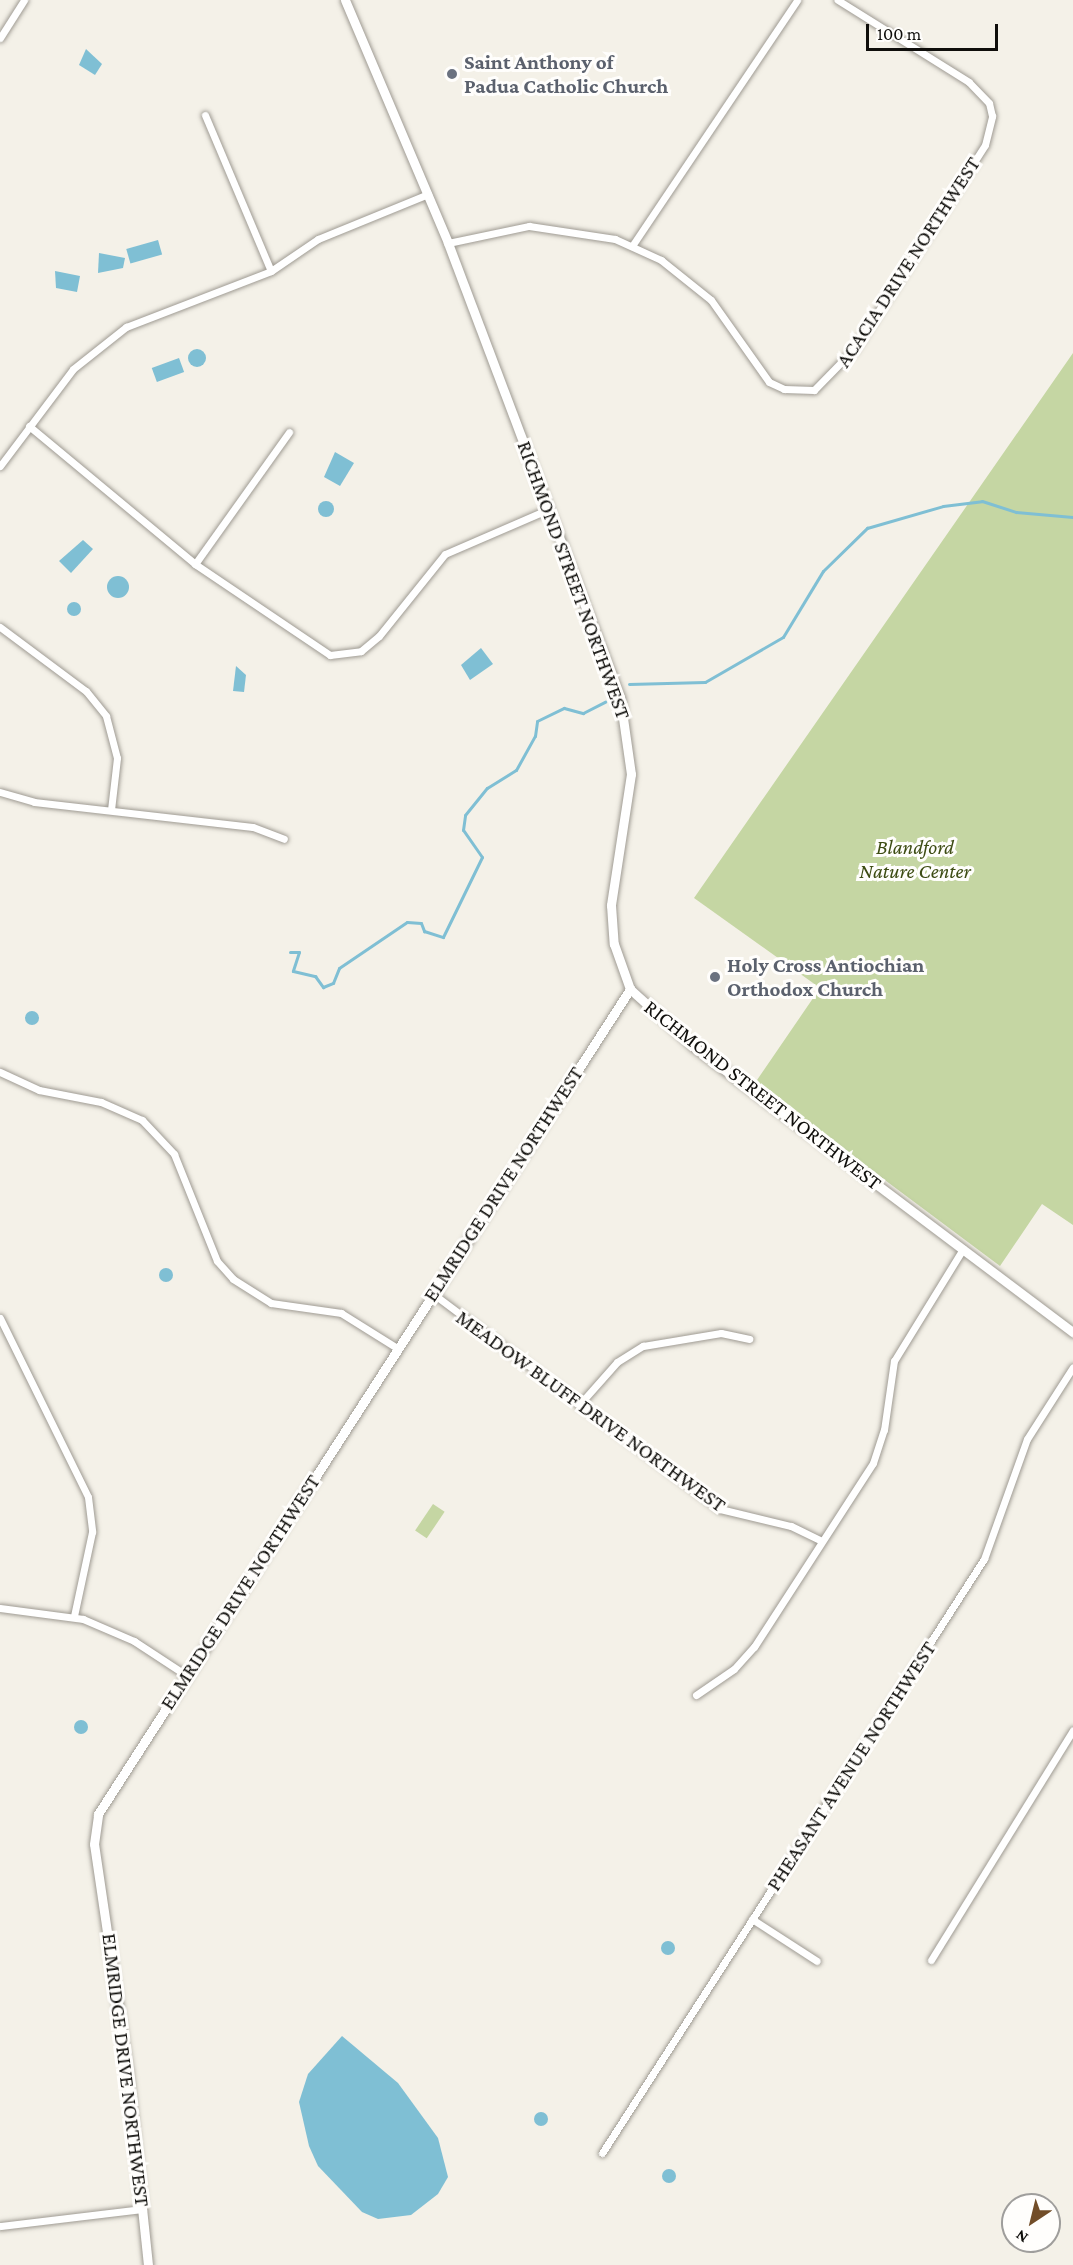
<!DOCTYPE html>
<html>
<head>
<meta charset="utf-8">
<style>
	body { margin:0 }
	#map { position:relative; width:1073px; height:2265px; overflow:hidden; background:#f4f1e8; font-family:"Crimson Pro",serif }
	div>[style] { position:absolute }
	.green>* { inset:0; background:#c5d6a3; transform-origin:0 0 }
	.water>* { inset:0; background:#7fbfd4; transform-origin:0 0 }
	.round { border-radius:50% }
	.stream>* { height:3px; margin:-1.5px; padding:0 1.5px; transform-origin:1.5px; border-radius:1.5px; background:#7fbfd4 }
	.roads { filter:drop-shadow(0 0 2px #9f9b93) drop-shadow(0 0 2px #9f9b93) }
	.minor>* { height:7px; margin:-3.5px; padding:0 3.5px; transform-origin:3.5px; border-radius:3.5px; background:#fff }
	.tertiary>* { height:9px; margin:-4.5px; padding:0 4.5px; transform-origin:4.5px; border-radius:4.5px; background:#fff }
	.dots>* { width:16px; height:16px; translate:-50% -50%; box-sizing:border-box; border:3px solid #fffefc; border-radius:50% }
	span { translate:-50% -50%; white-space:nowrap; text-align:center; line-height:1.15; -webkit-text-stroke:6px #fffefc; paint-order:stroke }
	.worship-label { font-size:21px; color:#5b616d; font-weight:700 }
	.left { translate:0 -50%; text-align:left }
	.street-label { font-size:21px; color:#0f0e0b }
	.park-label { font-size:21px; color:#3d4c13; font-style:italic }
	.north { position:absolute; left:1001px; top:2193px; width:60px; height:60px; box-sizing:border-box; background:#fffefc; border:2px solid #9f9e9c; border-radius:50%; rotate:215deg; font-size:16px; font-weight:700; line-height:24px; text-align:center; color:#0f0e0b }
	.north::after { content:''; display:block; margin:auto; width:21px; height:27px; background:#724d28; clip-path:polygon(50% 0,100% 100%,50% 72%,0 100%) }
	.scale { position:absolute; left:866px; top:24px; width:132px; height:27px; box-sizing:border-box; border:3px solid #0f0e0b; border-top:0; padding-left:8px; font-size:18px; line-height:21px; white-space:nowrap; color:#0f0e0b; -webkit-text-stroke:4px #fffefc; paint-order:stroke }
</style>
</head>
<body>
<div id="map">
	<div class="green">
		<div style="clip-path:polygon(1073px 353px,1073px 1225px,1042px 1204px,1000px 1266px,755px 1083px,820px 988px,694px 898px)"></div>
		<div style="left:433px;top:1504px;width:14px;height:32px;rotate:34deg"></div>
	</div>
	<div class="water">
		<div style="clip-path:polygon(86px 49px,102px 64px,95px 75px,79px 65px)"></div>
		<div style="left:158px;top:240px;width:15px;height:33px;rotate:74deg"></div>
		<div style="clip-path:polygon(99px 253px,125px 258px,123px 268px,98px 273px)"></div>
		<div style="clip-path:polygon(55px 271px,80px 276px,77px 292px,56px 288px)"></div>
		<div class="round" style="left:188px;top:349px;width:18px;height:18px"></div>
		<div style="left:179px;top:358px;width:15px;height:29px;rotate:70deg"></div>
		<div style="clip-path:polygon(335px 452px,354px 463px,340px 486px,324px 477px)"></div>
		<div class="round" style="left:318px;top:501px;width:16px;height:16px"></div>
		<div style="clip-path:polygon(83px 540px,93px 549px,71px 573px,59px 561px)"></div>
		<div class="round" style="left:107px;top:576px;width:22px;height:22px"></div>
		<div class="round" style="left:67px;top:602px;width:14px;height:14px"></div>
		<div style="clip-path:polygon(481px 648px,493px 664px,470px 680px,461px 665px)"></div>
		<div style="clip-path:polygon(236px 666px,246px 675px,244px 692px,233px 691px)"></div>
		<div class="round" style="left:25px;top:1011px;width:14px;height:14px"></div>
		<div class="round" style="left:159px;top:1268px;width:14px;height:14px"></div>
		<div class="round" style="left:74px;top:1720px;width:14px;height:14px"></div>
		<div class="round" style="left:661px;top:1941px;width:14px;height:14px"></div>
		<div style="clip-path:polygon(342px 2036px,398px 2083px,438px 2138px,448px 2177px,438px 2194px,411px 2215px,378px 2219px,362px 2212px,318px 2166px,309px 2146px,299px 2102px,308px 2074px)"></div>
		<div class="round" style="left:534px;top:2112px;width:14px;height:14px"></div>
		<div class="round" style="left:662px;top:2169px;width:14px;height:14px"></div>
	</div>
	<div class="stream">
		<div style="left:629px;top:684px;width:76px;rotate:-1.5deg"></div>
		<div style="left:705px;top:682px;width:90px;rotate:-30deg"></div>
		<div style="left:783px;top:637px;width:77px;rotate:-58.8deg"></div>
		<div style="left:823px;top:571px;width:62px;rotate:-44.3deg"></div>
		<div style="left:867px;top:528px;width:79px;rotate:-16.1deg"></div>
		<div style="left:943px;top:506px;width:39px;rotate:-7deg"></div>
		<div style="left:982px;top:501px;width:36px;rotate:18deg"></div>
		<div style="left:1016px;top:512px;width:57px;rotate:5deg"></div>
		<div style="left:290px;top:952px;width:9px"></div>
		<div style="left:299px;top:952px;width:20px;rotate:108deg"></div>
		<div style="left:293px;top:971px;width:23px;rotate:13deg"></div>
		<div style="left:315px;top:976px;width:14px;rotate:54deg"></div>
		<div style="left:323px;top:987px;width:11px;rotate:-22deg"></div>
		<div style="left:333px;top:983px;width:16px;rotate:-68deg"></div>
		<div style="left:339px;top:968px;width:82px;rotate:-34.1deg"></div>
		<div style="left:407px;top:922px;width:14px;rotate:4deg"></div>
		<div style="left:421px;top:923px;width:9px;rotate:69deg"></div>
		<div style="left:424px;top:931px;width:20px;rotate:18deg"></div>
		<div style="left:443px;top:937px;width:89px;rotate:-64deg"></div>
		<div style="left:482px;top:857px;width:33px;rotate:-125deg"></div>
		<div style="left:463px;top:830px;width:15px;rotate:-82deg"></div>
		<div style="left:465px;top:815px;width:35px;rotate:-51deg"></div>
		<div style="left:487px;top:788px;width:34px;rotate:-32deg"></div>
		<div style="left:516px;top:770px;width:39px;rotate:-61deg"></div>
		<div style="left:535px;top:736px;width:15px;rotate:-82deg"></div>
		<div style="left:537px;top:721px;width:30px;rotate:-26deg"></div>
		<div style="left:564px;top:708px;width:20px;rotate:15deg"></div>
		<div style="left:583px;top:713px;width:25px;rotate:-27deg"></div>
	</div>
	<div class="roads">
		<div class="minor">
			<div style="left:0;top:38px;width:45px;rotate:-57.7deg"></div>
			<div style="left:205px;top:115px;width:169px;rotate:67.1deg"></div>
			<div style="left:448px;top:243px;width:83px;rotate:-11.9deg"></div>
			<div style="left:529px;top:226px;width:87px;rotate:8.6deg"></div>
			<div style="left:615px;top:239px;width:51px;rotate:24.5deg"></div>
			<div style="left:661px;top:260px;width:64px;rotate:38.7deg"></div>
			<div style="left:711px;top:300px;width:100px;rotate:54.7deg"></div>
			<div style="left:769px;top:382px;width:17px;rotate:25deg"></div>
			<div style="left:784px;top:389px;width:30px;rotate:2deg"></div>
			<div style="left:814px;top:390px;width:57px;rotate:-45.7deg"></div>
			<div style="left:854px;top:349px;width:242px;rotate:-57.3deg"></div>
			<div style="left:985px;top:145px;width:30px;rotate:-76deg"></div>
			<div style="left:992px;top:116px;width:13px;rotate:-103deg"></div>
			<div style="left:989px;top:103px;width:29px;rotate:-134deg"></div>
			<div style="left:969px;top:82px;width:155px;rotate:-148deg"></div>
			<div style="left:632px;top:246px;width:296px;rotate:-56.1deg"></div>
			<div style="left:29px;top:426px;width:216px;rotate:39.7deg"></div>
			<div style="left:195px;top:564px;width:163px;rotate:34deg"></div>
			<div style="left:330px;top:655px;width:31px;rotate:-7deg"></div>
			<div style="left:361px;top:651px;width:23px;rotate:-40deg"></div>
			<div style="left:379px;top:636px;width:105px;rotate:-51.2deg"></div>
			<div style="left:445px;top:554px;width:113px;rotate:-23.4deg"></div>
			<div style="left:0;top:466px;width:121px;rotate:-53deg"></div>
			<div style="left:73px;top:369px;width:68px;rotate:-38.4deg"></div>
			<div style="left:126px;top:327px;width:155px;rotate:-21.1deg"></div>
			<div style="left:271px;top:271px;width:57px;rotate:-34.2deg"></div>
			<div style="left:318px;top:239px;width:119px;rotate:-22.2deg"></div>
			<div style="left:195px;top:564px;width:162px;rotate:-54.5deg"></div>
			<div style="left:0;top:627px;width:107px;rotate:36.7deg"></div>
			<div style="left:86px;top:691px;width:32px;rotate:51deg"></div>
			<div style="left:106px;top:716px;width:43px;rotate:75.3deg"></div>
			<div style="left:117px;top:758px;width:52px;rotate:96.6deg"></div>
			<div style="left:0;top:792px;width:35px;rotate:16deg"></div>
			<div style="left:34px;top:802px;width:220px;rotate:6.5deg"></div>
			<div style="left:253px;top:827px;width:33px;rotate:21deg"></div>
			<div style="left:0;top:1072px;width:43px;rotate:24.8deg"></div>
			<div style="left:39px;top:1090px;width:63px;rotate:11deg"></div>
			<div style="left:101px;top:1102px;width:45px;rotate:23.7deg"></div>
			<div style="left:142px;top:1120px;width:47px;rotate:46.7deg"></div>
			<div style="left:174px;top:1154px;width:115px;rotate:68.1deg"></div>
			<div style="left:217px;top:1261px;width:24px;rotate:48deg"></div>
			<div style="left:233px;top:1279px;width:45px;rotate:32.3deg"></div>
			<div style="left:271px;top:1303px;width:71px;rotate:8.1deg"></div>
			<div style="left:341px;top:1313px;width:66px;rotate:32deg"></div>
			<div style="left:432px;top:1293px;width:360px;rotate:36.9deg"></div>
			<div style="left:720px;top:1509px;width:73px;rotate:13.5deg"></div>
			<div style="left:791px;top:1526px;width:34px;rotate:26deg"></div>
			<div style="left:0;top:1318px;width:199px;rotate:63.8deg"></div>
			<div style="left:88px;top:1497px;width:35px;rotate:83deg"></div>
			<div style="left:92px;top:1532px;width:86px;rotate:102.1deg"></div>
			<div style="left:579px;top:1405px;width:57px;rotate:-48.5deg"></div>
			<div style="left:617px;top:1362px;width:31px;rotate:-32deg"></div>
			<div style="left:643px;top:1346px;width:79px;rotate:-9.5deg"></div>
			<div style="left:721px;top:1333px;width:29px;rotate:12deg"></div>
			<div style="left:0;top:1608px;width:84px;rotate:7.5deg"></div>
			<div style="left:83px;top:1619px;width:56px;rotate:23.3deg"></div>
			<div style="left:134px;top:1641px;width:62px;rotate:33.2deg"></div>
			<div style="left:696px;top:1695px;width:46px;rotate:-34.4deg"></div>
			<div style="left:734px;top:1669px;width:30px;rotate:-48deg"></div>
			<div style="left:754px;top:1647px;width:219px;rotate:-57.1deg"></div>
			<div style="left:873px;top:1463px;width:35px;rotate:-72deg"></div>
			<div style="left:884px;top:1430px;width:70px;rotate:-81.8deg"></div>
			<div style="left:894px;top:1361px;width:132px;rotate:-58.4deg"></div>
			<div style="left:752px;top:1919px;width:77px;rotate:32.9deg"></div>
			<div style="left:931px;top:1960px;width:270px;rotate:-58.3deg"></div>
			<div style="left:602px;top:2153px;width:706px;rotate:-57.26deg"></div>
			<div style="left:984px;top:1559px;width:127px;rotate:-70.3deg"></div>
			<div style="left:1027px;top:1439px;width:85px;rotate:-57.4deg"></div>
			<div style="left:0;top:2226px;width:144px;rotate:-6.8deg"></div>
		</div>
		<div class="tertiary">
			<div style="left:345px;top:0;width:264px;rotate:67deg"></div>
			<div style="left:448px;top:243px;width:485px;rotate:69.3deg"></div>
			<div style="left:620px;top:697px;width:78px;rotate:81.9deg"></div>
			<div style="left:631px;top:774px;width:133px;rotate:98.7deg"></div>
			<div style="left:611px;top:905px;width:39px;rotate:86deg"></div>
			<div style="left:614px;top:944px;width:48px;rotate:70.4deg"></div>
			<div style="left:630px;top:989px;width:85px;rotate:42.1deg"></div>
			<div style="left:693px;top:1046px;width:476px;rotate:37deg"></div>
			<div style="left:148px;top:2265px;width:192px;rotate:-96deg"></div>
			<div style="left:128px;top:2074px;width:232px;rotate:-98.4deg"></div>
			<div style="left:94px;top:1844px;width:30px;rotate:-82deg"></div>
			<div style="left:98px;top:1814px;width:982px;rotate:-57.18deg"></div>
		</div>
	</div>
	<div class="dots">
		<div style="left:452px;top:74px;background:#6b7280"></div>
		<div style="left:715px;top:977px;background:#6b7280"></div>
	</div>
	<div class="worship-label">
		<span class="left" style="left:464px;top:74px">Saint Anthony of<br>Padua Catholic Church</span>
		<span class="left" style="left:727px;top:977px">Holy Cross Antiochian<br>Orthodox Church</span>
	</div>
	<div class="street-label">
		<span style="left:908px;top:262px;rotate:-57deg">ACACIA DRIVE NORTHWEST</span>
		<span style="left:574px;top:580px;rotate:70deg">RICHMOND STREET NORTHWEST</span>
		<span style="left:763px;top:1095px;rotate:38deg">RICHMOND STREET NORTHWEST</span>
		<span style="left:503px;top:1184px;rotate:-57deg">ELMRIDGE DRIVE NORTHWEST</span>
		<span style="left:591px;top:1411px;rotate:36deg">MEADOW BLUFF DRIVE NORTHWEST</span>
		<span style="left:240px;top:1592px;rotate:-57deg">ELMRIDGE DRIVE NORTHWEST</span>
		<span style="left:851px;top:1766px;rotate:-57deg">PHEASANT AVENUE NORTHWEST</span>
		<span style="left:126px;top:2070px;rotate:83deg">ELMRIDGE DRIVE NORTHWEST</span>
	</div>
	<div class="park-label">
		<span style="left:915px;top:859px">Blandford<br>Nature Center</span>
	</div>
	<div class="north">N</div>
	<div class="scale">100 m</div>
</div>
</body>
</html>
